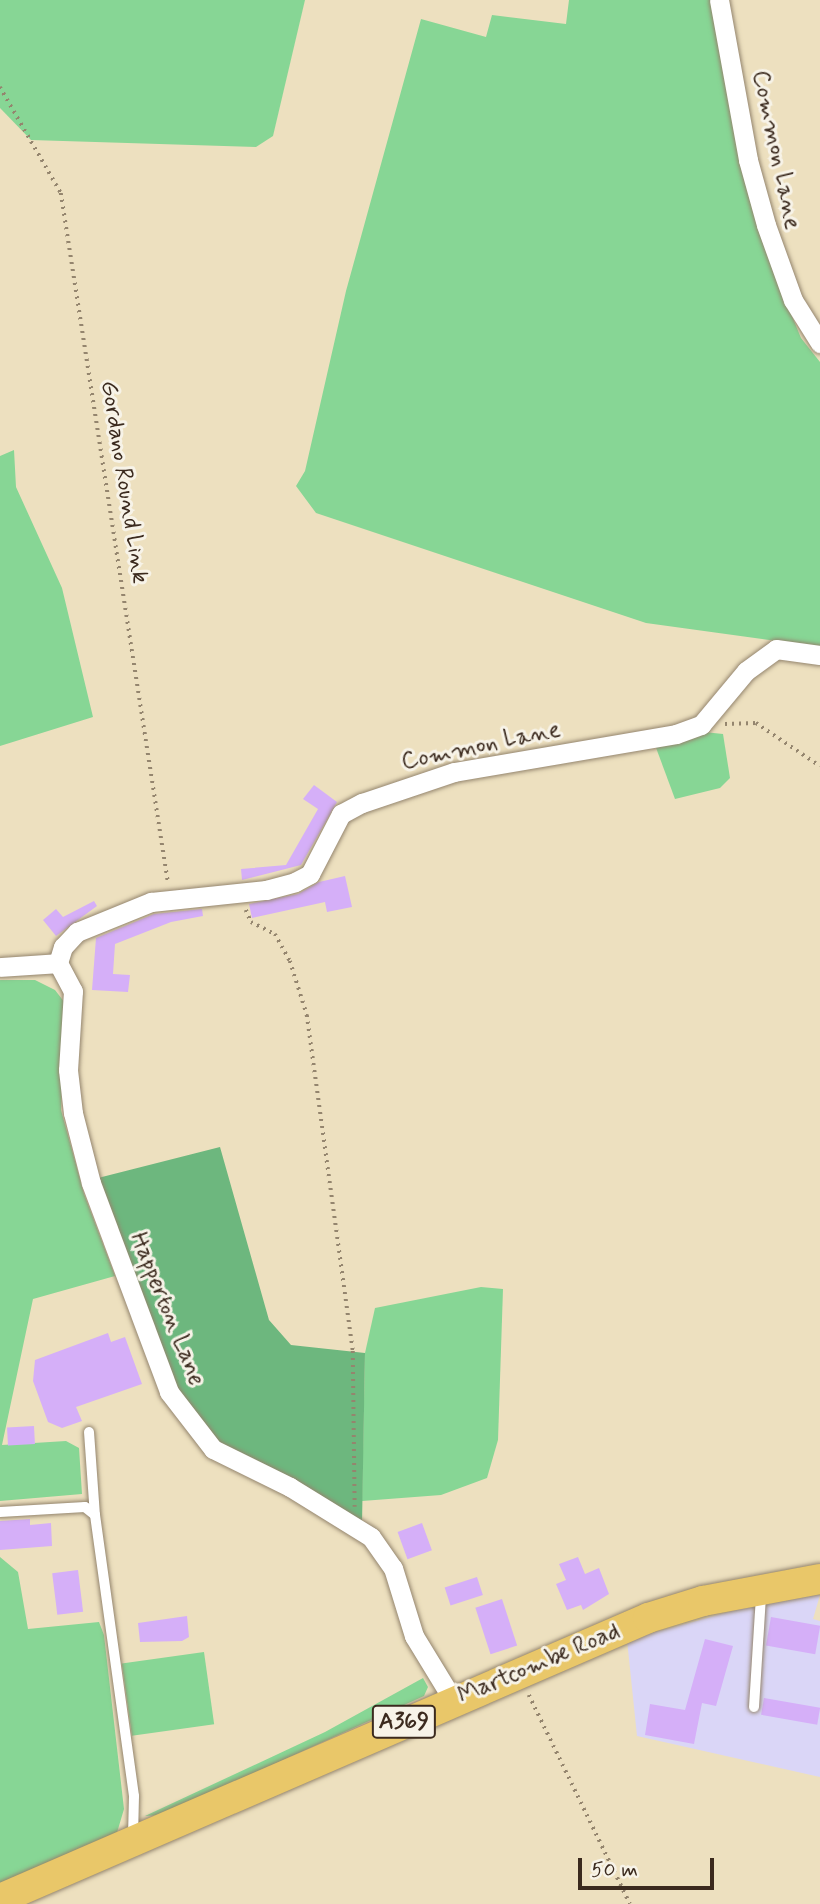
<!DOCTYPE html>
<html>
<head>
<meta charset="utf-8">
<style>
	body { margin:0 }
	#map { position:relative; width:820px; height:1904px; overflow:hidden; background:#ede0bf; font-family:Mynerve,sans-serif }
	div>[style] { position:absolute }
	.built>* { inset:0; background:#dad6f7 }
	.green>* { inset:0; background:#87d695; transform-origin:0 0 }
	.forest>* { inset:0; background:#6db77e }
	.building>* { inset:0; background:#d5aff8; transform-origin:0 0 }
	.path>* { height:3.5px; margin-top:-1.75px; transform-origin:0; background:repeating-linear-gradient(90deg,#94856e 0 2px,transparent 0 7px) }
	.roads { filter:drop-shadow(0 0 2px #94856e) drop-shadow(0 0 2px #94856e) }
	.service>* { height:10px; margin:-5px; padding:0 5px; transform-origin:5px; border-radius:5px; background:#fff }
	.minor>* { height:19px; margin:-9.5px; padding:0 9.5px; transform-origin:9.5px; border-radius:9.5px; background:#fff }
	.primary>* { height:30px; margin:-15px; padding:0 15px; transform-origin:15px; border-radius:15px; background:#e9c769 }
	span { translate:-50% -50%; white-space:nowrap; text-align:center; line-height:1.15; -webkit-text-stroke:6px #f7f3e8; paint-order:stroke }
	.shield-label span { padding:2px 5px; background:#f7f3e8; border:2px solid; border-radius:5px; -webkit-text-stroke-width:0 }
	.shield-label { font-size:23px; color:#3b2a1e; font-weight:700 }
	.street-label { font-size:24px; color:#3b2a1e }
	.scale { position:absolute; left:578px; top:1858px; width:136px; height:32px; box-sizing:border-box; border:4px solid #3b2a1e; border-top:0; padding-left:9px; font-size:21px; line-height:24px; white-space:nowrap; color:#3b2a1e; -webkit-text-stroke:5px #f7f3e8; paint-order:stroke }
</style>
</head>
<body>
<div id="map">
	<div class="built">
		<div style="clip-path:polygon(820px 1595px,813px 1619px,820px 1621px,820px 1777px,637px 1736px,627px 1640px,776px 1599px)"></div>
	</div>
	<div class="green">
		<div style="clip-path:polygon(0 0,305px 0,273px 136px,256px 147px,31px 140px,0 108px)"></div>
		<div style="clip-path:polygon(569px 0,713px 0,785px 299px,801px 338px,820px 362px,820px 647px,646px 623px,316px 513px,296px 486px,305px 471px,346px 291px,421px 19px,486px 37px,492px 15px,566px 24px)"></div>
		<div style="clip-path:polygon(14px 450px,16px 487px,62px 588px,93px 717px,0 746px,0 456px)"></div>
		<div style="clip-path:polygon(704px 732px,723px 734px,730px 778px,720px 788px,675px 799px,655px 745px)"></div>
		<div style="clip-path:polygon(0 980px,35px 980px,55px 990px,65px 1003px,61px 1110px,84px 1194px,115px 1276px,33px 1299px,2px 1445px,66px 1441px,79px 1448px,82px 1494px,0 1501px)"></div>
		<div style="clip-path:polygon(481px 1287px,503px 1289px,498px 1440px,487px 1478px,441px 1495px,362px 1501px,365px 1353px,375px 1308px)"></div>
		<div style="clip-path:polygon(0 1557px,18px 1572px,28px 1629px,99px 1622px,104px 1635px,124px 1809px,116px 1836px,0 1883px)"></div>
		<div style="left:204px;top:1652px;width:73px;height:83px;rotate:82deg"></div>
		<div style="clip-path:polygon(423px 1678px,428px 1687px,424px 1696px,162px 1815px,145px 1816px,325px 1732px)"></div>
	</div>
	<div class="forest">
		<div style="clip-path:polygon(220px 1147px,269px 1320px,291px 1345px,365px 1353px,362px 1524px,218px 1444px,175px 1390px,98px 1178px)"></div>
	</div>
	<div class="building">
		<div style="clip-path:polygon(314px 785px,337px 802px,301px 865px,242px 880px,241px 869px,286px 865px,318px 809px,303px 799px)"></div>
		<div style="clip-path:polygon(345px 876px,352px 907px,327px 912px,325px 902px,252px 918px,249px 904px,298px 894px,319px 882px)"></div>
		<div style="clip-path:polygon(94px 901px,97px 906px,56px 936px,43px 920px,56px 909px,63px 917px)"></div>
		<div style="clip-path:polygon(202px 909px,203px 916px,171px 922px,115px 944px,113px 974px,130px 975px,128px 992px,92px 990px,96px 938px,154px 914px)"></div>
		<div style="clip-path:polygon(108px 1333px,111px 1342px,125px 1337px,142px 1384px,76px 1407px,82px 1421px,62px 1428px,48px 1422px,33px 1381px,35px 1360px)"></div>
		<div style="left:34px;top:1426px;width:18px;height:27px;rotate:87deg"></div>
		<div style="clip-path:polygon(30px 1519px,30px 1525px,51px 1523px,52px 1546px,0 1550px,0 1521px)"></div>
		<div style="left:422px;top:1523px;width:29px;height:26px;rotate:70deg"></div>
		<div style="clip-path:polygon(578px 1557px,585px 1574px,599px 1568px,609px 1594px,583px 1610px,581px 1605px,567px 1610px,556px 1584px,566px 1580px,559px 1564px)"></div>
		<div style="left:78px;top:1570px;width:42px;height:26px;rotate:83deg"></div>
		<div style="left:477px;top:1577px;width:19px;height:34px;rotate:72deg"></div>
		<div style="left:502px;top:1599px;width:49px;height:28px;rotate:72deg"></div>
		<div style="clip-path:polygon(187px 1616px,189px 1637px,182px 1641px,140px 1642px,138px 1623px)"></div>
		<div style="left:771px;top:1617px;width:50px;height:29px;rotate:10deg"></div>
		<div style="clip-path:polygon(705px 1639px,733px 1646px,716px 1706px,702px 1703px,694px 1744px,645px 1735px,650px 1704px,685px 1710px)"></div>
		<div style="left:764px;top:1698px;width:57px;height:17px;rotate:10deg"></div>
	</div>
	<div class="path">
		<div style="left:0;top:87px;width:122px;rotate:60.1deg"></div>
		<div style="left:61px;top:193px;width:697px;rotate:81.17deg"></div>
		<div style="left:725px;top:724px;width:31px;rotate:-2deg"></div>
		<div style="left:756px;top:723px;width:77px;rotate:33.9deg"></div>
		<div style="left:246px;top:910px;width:13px;rotate:67deg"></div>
		<div style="left:251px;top:922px;width:27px;rotate:27deg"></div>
		<div style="left:275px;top:934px;width:31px;rotate:61deg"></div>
		<div style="left:290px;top:961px;width:57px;rotate:72.5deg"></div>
		<div style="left:307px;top:1015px;width:339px;rotate:82.2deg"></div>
		<div style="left:353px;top:1351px;width:156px;rotate:89.3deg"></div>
		<div style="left:529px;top:1695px;width:232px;rotate:64.2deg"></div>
	</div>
	<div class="roads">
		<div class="service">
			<div style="left:89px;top:1432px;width:83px;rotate:85.9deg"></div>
			<div style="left:95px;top:1515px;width:284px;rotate:82.1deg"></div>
			<div style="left:134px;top:1796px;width:41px;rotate:91.4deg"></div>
			<div style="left:0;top:1512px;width:85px;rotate:-3.4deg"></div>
			<div style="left:85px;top:1507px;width:13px;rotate:39deg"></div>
			<div style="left:754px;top:1707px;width:112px;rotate:-86.4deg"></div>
		</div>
		<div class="minor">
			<div style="left:719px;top:0;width:163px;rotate:79.7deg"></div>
			<div style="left:748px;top:160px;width:67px;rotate:74.5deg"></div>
			<div style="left:766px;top:225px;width:80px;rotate:70.2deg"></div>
			<div style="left:793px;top:300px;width:51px;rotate:57.9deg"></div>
			<div style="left:58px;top:963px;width:32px;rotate:62deg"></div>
			<div style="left:73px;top:991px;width:79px;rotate:93.6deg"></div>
			<div style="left:68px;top:1070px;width:43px;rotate:83.4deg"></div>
			<div style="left:73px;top:1113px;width:72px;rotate:75.6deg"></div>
			<div style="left:91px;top:1183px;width:223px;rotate:69.5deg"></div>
			<div style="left:169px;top:1392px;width:72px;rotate:52.3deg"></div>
			<div style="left:213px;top:1449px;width:86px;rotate:26.3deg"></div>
			<div style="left:290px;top:1487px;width:95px;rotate:31.7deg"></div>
			<div style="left:371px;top:1537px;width:38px;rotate:55deg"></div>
			<div style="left:393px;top:1568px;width:71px;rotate:72.8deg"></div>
			<div style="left:414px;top:1636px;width:75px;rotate:58.6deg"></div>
			<div style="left:58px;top:963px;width:17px;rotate:-73deg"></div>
			<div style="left:63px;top:947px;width:21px;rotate:-47deg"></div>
			<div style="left:77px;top:932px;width:80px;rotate:-22.1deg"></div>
			<div style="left:151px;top:902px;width:116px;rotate:-6deg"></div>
			<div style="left:266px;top:890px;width:30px;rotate:-15deg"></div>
			<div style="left:295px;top:882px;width:17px;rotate:-28deg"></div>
			<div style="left:310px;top:874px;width:68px;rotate:-62.7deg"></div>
			<div style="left:341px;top:814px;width:24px;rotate:-28deg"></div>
			<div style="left:362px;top:803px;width:97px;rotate:-18.6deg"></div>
			<div style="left:454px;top:772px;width:225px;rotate:-9.7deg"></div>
			<div style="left:676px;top:734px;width:27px;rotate:-20deg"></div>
			<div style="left:701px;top:725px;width:70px;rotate:-50.2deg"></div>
			<div style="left:746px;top:671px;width:37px;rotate:-36deg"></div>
			<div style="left:776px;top:649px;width:44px;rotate:7.8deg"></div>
			<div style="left:0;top:967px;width:58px;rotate:-3.9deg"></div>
		</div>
		<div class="primary">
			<div style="left:0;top:1899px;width:706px;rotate:-23.44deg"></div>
			<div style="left:648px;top:1618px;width:58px;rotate:-17.2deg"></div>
			<div style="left:703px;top:1601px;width:119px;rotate:-10.6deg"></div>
		</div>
	</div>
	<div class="shield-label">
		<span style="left:404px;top:1722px">A369</span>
	</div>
	<div class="street-label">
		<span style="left:776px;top:150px;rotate:78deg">Common Lane</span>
		<span style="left:124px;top:482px;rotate:81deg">Gordano Round Link</span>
		<span style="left:481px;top:746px;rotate:-12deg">Common Lane</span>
		<span style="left:167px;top:1309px;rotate:68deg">Happerton Lane</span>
		<span style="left:539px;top:1664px;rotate:-23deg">Martcombe Road</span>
	</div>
	<div class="scale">50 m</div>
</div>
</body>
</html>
